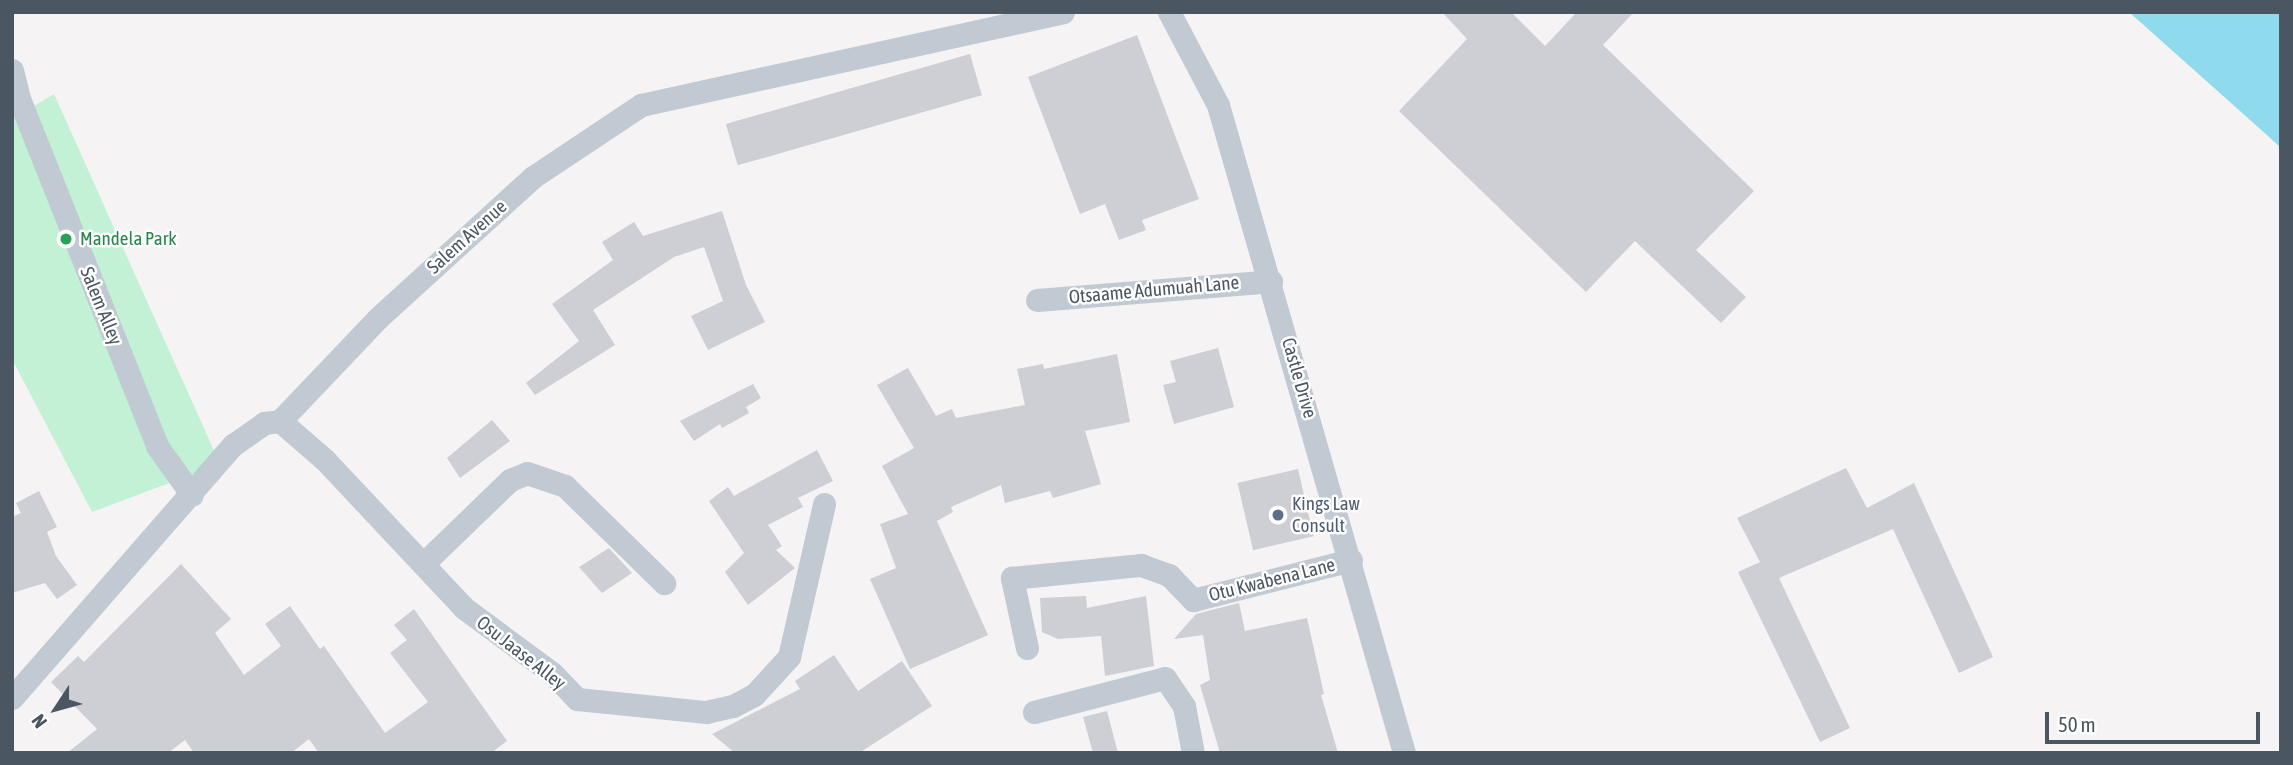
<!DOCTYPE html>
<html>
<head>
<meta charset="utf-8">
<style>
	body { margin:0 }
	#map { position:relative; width:2293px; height:765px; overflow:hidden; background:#f5f3f3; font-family:"Asap Condensed",sans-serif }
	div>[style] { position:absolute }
	.green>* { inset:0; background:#c3f1d5 }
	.water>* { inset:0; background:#90daee }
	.building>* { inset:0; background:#cdcfd5; transform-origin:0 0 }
	.minor>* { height:23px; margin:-11.5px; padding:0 11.5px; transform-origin:11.5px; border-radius:11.5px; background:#c1cad2 }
	.dots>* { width:19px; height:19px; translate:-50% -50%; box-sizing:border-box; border:4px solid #fff; border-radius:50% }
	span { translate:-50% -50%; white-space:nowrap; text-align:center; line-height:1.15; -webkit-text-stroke:5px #fff; paint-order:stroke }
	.street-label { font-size:19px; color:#4a5661 }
	.leisure-label { font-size:19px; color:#27864d }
	.left { translate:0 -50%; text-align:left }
	.service-label { font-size:19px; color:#4e5e75 }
	.frame { position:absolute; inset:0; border:14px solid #4a5661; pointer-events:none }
	.north { position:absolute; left:21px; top:674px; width:70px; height:70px; -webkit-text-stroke:5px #fff; paint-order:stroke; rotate:234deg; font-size:19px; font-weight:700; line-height:28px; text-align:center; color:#4a5661 }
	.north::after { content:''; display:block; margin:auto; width:24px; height:32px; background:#4a5661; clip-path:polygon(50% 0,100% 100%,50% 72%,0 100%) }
	.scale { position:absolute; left:2045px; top:712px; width:215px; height:32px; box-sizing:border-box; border:4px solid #4a5661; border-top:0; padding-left:9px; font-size:21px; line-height:24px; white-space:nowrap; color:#4a5661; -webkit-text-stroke:5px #fff; paint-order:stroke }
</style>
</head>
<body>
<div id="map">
	<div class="green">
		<div style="clip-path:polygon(54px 94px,220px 464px,92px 512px,12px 359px,12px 119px)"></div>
	</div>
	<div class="water">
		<div style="clip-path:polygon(2129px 12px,2281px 12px,2281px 148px,2268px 136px)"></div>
	</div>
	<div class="building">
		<div style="clip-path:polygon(1442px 12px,1511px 12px,1545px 46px,1577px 12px,1634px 12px,1603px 45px,1754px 191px,1696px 250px,1746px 297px,1721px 323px,1635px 241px,1586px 292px,1399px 111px,1467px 39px)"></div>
		<div style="clip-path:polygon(1137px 35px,1199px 199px,1142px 220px,1146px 230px,1119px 240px,1105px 204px,1080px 214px,1028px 77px)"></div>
		<div style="left:970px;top:54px;width:43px;height:254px;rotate:74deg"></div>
		<div style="clip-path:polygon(722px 211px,746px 285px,765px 322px,708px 350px,691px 316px,723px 301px,704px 247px,674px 257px,593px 310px,615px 345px,535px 395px,526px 383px,579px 341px,552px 304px,613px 260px,602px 242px,634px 222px,643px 236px)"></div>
		<div style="clip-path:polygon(1218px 348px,1234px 407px,1174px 424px,1163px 385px,1176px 382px,1170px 361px)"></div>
		<div style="clip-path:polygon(1117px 354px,1130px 422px,1085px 431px,1101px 484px,1053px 498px,1050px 491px,1005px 503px,1001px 485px,951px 507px,953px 512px,937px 521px,988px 635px,910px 669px,870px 579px,896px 568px,880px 524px,908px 514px,882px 466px,914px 448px,877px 385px,908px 368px,936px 416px,952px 409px,956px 418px,1025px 405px,1017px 369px,1043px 364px,1044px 369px)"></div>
		<div style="clip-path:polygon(753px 384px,761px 398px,746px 407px,749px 413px,722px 428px,720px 424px,694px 441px,680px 421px)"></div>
		<div style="clip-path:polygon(492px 420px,510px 441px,460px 478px,447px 458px)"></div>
		<div style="clip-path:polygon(817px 450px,833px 481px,798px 498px,803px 507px,768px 525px,782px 546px,776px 550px,795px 568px,748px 605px,725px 572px,744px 553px,709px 501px,728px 487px,734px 496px)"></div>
		<div style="clip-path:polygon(1846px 468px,1867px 508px,1914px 483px,1993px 657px,1959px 673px,1893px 529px,1779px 578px,1850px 728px,1820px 742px,1738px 572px,1760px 562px,1737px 518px)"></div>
		<div style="left:1298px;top:469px;width:69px;height:62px;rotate:77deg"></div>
		<div style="clip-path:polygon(39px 491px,57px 527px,47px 532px,56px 556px,77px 585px,57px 599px,45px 583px,12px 593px,12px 517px,21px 513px,16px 503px)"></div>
		<div style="clip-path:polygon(609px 548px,632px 573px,602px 593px,579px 567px)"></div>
		<div style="clip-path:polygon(181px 564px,231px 619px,215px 633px,244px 675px,281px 646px,265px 624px,290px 606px,320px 649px,324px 646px,385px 733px,428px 702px,390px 653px,407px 640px,394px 625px,414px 609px,507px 741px,491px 753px,319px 753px,309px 739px,291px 753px,194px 753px,185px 740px,168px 753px,67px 753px,97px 729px,51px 682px,78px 656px,84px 662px)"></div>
		<div style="clip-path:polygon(1086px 596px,1087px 608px,1146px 596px,1154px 666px,1105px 676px,1101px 636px,1058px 639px,1042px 632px,1040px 598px)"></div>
		<div style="clip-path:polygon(1239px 603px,1245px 631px,1307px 618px,1324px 694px,1321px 695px,1338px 753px,1220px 753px,1200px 685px,1210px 680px,1203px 635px,1174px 639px,1196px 614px)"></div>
		<div style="clip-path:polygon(834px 655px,858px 691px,902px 661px,932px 706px,859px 753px,735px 753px,712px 734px,800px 689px,795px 681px)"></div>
		<div style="clip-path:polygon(1107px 711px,1118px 753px,1093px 753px,1083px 717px)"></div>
	</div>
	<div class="minor">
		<div style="left:1169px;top:12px;width:105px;rotate:62.2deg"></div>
		<div style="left:1218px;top:105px;width:674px;rotate:73.98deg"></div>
		<div style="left:12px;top:70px;width:32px;rotate:76deg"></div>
		<div style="left:20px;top:101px;width:371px;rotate:68.3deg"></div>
		<div style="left:157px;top:446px;width:60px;rotate:54.5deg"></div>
		<div style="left:1037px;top:300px;width:235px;rotate:-4.6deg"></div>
		<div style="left:280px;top:421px;width:60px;rotate:40.9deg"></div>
		<div style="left:325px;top:460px;width:203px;rotate:46.8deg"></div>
		<div style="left:464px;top:608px;width:109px;rotate:36.5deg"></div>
		<div style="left:552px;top:673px;width:36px;rotate:46deg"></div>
		<div style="left:577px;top:699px;width:130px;rotate:5.8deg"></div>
		<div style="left:706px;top:712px;width:28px;rotate:-13deg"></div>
		<div style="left:733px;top:706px;width:24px;rotate:-28deg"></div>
		<div style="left:754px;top:695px;width:52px;rotate:-47.4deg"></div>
		<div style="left:789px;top:657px;width:157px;rotate:-77.1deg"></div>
		<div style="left:424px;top:563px;width:120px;rotate:-44deg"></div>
		<div style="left:510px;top:480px;width:18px;rotate:-22deg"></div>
		<div style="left:527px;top:473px;width:40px;rotate:18.9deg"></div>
		<div style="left:565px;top:486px;width:139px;rotate:44.4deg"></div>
		<div style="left:1027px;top:648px;width:72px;rotate:-102.1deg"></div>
		<div style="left:1012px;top:578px;width:130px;rotate:-5.8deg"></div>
		<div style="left:1141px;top:565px;width:30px;rotate:20deg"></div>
		<div style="left:1169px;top:575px;width:35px;rotate:46deg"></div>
		<div style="left:1193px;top:600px;width:163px;rotate:-14.2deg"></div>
		<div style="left:12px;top:698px;width:336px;rotate:-48.9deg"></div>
		<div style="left:233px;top:445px;width:38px;rotate:-35deg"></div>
		<div style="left:264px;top:423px;width:16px;rotate:-7deg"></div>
		<div style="left:280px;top:421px;width:142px;rotate:-46.4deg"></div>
		<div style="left:378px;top:318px;width:210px;rotate:-42.3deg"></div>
		<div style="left:533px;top:177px;width:130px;rotate:-33.7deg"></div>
		<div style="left:641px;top:105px;width:432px;rotate:-12.4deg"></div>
		<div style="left:1034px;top:712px;width:135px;rotate:-14.5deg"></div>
		<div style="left:1165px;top:678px;width:34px;rotate:56deg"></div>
		<div style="left:1184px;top:706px;width:48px;rotate:79.2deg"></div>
	</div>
	<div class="dots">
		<div style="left:66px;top:239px;background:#2e9e5b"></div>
		<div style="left:1278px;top:515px;background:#5c6f8a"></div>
	</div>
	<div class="street-label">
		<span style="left:467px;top:237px;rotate:-42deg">Salem Avenue</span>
		<span style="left:1154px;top:290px;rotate:-5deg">Otsaame Adumuah Lane</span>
		<span style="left:101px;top:306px;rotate:68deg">Salem Alley</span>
		<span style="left:1299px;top:378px;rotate:74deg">Castle Drive</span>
		<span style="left:1272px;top:580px;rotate:-14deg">Otu Kwabena Lane</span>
		<span style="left:521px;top:653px;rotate:38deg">Osu Jaase Alley</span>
	</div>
	<div class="leisure-label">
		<span class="left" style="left:80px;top:239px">Mandela Park</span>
	</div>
	<div class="service-label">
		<span class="left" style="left:1292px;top:515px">Kings Law<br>Consult</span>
	</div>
	<div class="frame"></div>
	<div class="north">N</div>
	<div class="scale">50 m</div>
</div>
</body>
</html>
